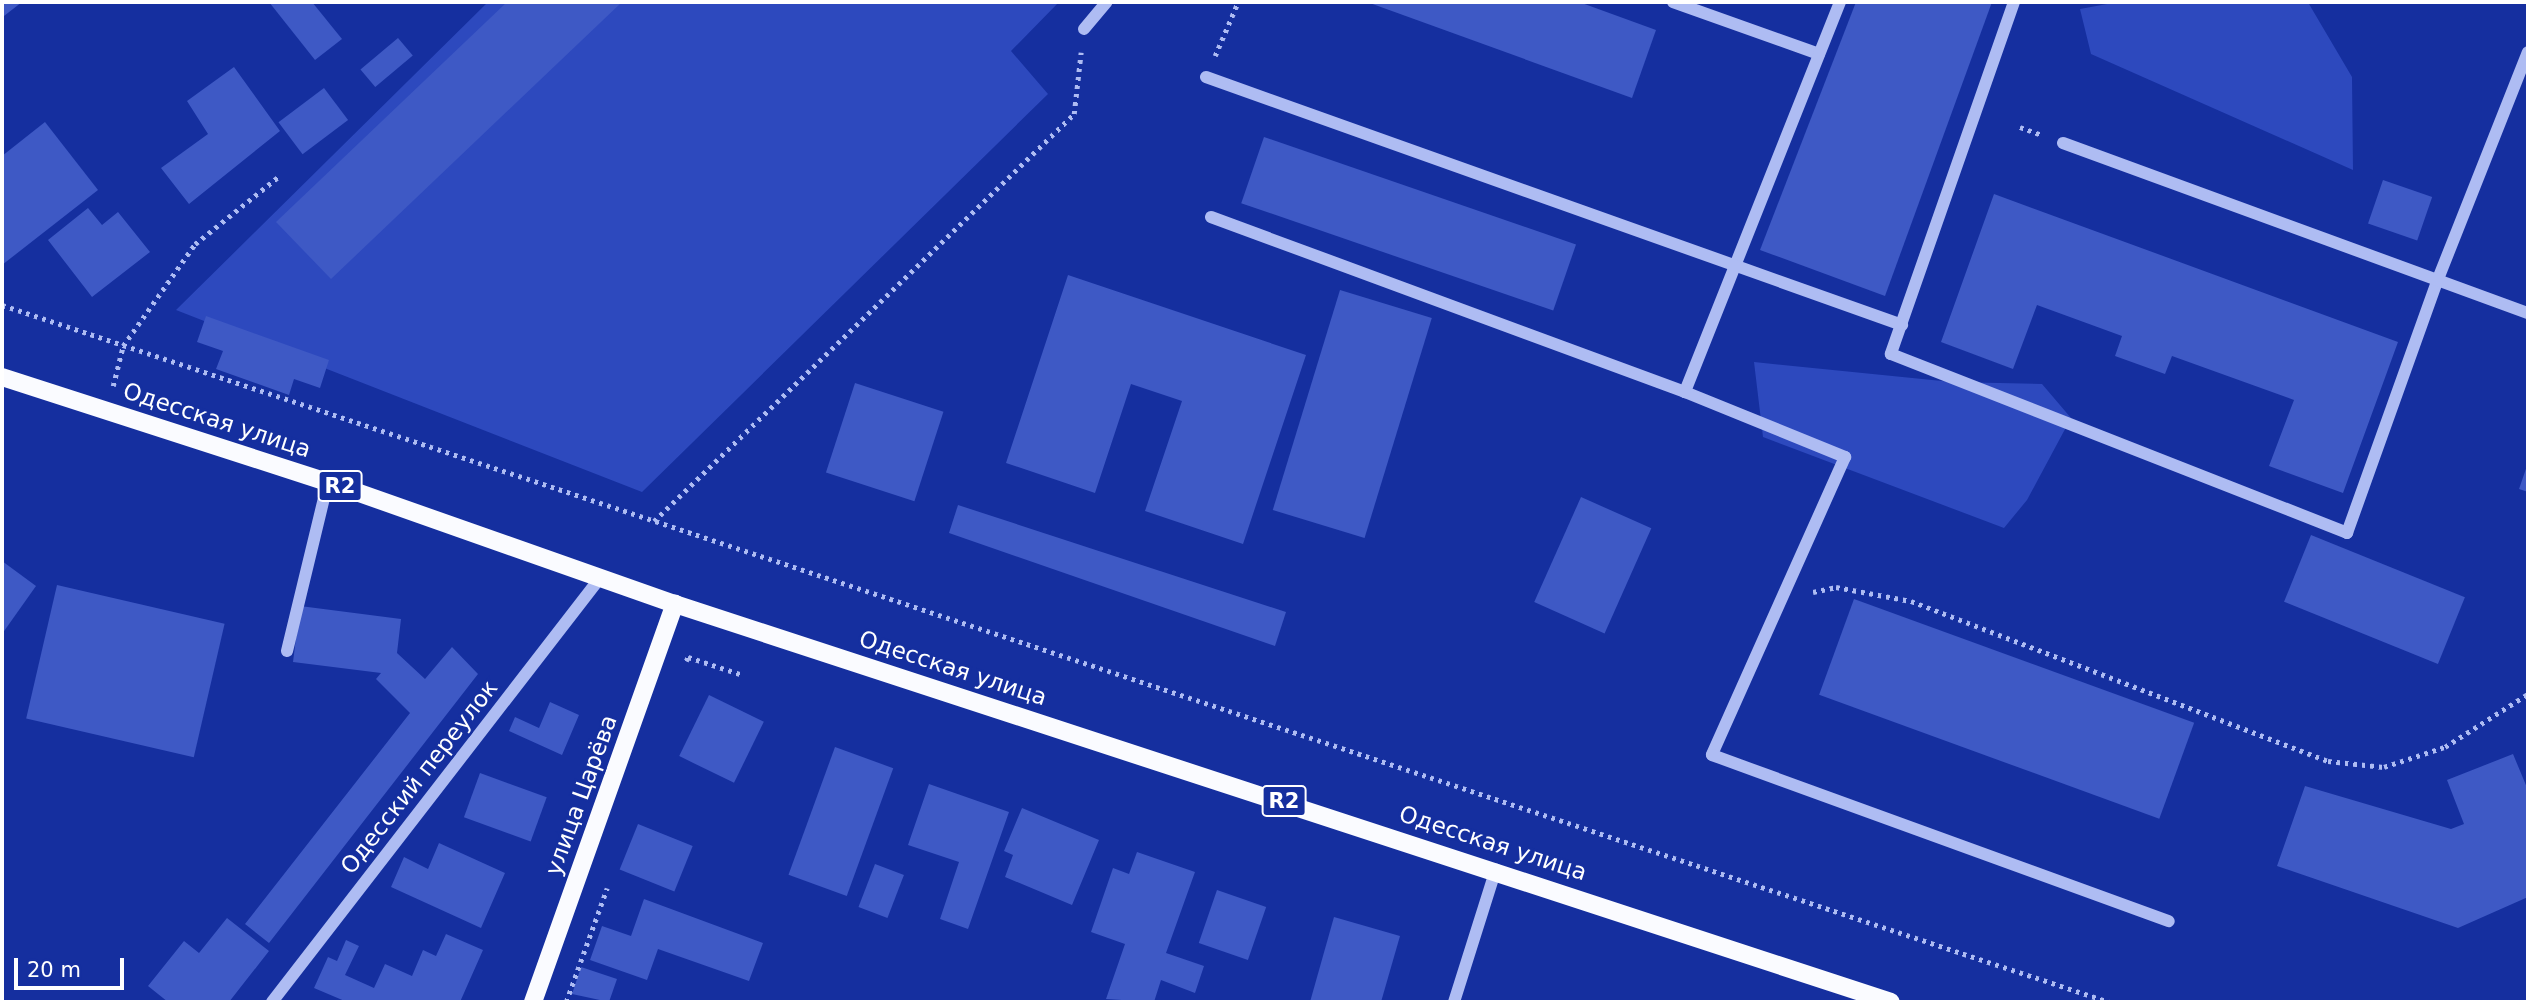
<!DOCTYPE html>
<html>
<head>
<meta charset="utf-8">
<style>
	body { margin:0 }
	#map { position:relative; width:2530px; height:1004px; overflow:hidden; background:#152f9f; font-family:"DejaVu Sans",sans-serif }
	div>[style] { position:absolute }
	.green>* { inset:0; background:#2d49be }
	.building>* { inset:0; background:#3e59c5; transform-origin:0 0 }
	.path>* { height:4.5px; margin-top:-2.25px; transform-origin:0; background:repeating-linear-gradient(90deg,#aebcf3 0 3.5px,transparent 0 8.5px) }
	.minor>* { height:12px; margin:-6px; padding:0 6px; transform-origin:6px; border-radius:6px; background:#aebcf3 }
	.major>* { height:18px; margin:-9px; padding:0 9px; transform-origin:9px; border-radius:9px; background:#fafbff }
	span { translate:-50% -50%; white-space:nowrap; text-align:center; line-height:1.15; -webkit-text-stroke:5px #152f9f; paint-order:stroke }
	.shield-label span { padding:2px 5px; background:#152f9f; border:2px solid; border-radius:5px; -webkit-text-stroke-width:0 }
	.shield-label { font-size:21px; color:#fff; font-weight:700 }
	.street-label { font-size:23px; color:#fff }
	.frame { position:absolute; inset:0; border:4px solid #fff; pointer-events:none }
	.scale { position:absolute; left:14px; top:958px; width:110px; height:32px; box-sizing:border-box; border:4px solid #fff; border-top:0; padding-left:9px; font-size:21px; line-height:24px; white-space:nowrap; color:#fff; -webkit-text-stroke:5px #152f9f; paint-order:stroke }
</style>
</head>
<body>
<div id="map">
	<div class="green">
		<div style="clip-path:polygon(488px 2px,1059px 2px,1011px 51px,1048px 94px,642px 492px,176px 310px)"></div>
		<div style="clip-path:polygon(2118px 2px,2314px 2px,2309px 4px,2352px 77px,2353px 170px,2091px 54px,2080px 9px)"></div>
		<div style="clip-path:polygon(1754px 362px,1952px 382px,2042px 384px,2071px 418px,2027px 500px,2004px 528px,1763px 437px)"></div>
	</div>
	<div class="building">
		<div style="clip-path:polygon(2px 2px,22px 2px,4px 16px)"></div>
		<div style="clip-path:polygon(269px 2px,312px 2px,342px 39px,315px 60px)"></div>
		<div style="clip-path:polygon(507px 2px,622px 2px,331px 279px,276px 222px)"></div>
		<div style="clip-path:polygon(1367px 2px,1579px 2px,1656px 30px,1632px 98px)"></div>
		<div style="clip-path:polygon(1856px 2px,1992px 2px,1885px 296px,1760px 250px)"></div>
		<div style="left:398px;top:38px;width:23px;height:49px;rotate:50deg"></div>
		<div style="clip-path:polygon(234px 67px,280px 131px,189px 204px,161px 168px,208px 134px,187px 101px)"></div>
		<div style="left:324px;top:88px;width:40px;height:57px;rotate:53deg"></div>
		<div style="clip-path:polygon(45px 122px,98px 190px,2px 265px,2px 156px)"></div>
		<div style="left:1264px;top:137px;width:330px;height:70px;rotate:19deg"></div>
		<div style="left:2383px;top:180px;width:52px;height:46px;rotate:19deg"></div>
		<div style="clip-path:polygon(1994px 194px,2398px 342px,2343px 493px,2269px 466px,2294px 400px,2172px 356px,2165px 374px,2115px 356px,2122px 336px,2037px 305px,2013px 369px,1941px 342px)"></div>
		<div style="clip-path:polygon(88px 208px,102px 225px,118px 212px,150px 252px,92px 297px,48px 240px)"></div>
		<div style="clip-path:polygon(1068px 275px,1306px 355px,1243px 544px,1145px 511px,1182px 401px,1131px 384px,1095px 493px,1006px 463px)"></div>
		<div style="left:1340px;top:290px;width:96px;height:230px;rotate:17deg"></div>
		<div style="clip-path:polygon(206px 316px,329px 360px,320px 388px,294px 379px,289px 395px,216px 369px,223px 351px,197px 342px)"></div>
		<div style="left:855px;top:383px;width:93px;height:94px;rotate:18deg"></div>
		<div style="clip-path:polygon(2528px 463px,2528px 492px,2519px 489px)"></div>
		<div style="left:1581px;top:497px;width:77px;height:115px;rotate:24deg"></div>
		<div style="clip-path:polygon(958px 505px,1286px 612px,1275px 646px,949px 533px)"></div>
		<div style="left:2311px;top:535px;width:166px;height:72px;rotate:22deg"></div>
		<div style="clip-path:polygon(2px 561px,36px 586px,2px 634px)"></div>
		<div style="left:57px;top:585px;width:172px;height:137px;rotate:13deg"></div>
		<div style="left:1854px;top:599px;width:362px;height:102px;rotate:20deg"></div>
		<div style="clip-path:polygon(300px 606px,401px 619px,397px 653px,425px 679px,452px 647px,478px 674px,269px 943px,245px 924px,410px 713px,376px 679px,381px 673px,293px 662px)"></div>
		<div style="left:709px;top:695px;width:61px;height:68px;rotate:26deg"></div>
		<div style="clip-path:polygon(550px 702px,579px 715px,562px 755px,509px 731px,515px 717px,539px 728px)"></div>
		<div style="left:835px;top:747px;width:62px;height:136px;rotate:20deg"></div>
		<div style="clip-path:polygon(2513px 754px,2528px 790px,2528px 897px,2458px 928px,2277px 866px,2305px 786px,2451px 829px,2464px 824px,2447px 780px)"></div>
		<div style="left:480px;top:773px;width:71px;height:47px;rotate:20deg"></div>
		<div style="clip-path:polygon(929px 784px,1009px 812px,968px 929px,940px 919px,959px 862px,908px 845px)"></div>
		<div style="clip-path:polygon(1022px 808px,1099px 840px,1072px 905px,1005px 877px,1013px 855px,1004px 851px)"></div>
		<div style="left:638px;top:824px;width:59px;height:49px;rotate:22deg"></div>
		<div style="clip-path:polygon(439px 843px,505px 873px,481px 928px,391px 887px,404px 857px,428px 869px)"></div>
		<div style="clip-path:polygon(1137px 852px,1195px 872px,1166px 953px,1204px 966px,1195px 993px,1161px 980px,1154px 1002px,1106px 999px,1125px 944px,1091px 932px,1113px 868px,1129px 874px)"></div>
		<div style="left:875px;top:864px;width:31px;height:46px;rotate:21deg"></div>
		<div style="left:1217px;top:890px;width:52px;height:56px;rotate:19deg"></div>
		<div style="clip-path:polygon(644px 899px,763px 943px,749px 981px,658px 949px,647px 980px,590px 960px,602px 926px,631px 936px)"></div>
		<div style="clip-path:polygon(1334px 917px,1400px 936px,1381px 1002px,1310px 1002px)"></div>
		<div style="clip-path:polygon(227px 918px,269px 951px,229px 1002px,168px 1002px,148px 986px,184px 941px,199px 953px)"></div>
		<div style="clip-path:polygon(446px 934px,483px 950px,460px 1002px,347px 1002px,314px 988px,328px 957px,337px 961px,346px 940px,359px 946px,345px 975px,374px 988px,385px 964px,412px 976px,423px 950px,436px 956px)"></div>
		<div style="clip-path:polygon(581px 967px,617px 979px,609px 1002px,572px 994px)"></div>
	</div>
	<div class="path">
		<div style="left:1215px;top:56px;width:59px;rotate:-66.9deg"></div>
		<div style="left:2020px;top:127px;width:23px;rotate:20deg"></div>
		<div style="left:2px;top:305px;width:2220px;rotate:18.3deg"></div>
		<div style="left:113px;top:386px;width:41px;rotate:-76deg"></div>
		<div style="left:123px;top:346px;width:125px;rotate:-54.8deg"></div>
		<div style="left:195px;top:244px;width:107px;rotate:-38.9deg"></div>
		<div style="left:654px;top:521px;width:585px;rotate:-44.1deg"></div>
		<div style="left:1074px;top:114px;width:62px;rotate:-83.6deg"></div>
		<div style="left:1813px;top:592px;width:24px;rotate:-12deg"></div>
		<div style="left:1836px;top:587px;width:76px;rotate:10.6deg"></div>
		<div style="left:1911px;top:601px;width:447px;rotate:21deg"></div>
		<div style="left:2328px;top:761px;width:56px;rotate:6.1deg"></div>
		<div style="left:2384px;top:767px;width:64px;rotate:-18.2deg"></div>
		<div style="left:2445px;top:747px;width:98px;rotate:-32.6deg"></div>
		<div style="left:686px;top:661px;width:4px;rotate:-63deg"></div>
		<div style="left:688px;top:657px;width:55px;rotate:18.1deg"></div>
		<div style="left:566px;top:1002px;width:121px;rotate:-70.2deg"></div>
	</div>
	<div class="minor">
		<div style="left:1673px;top:2px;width:155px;rotate:19.6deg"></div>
		<div style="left:1840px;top:2px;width:420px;rotate:111.7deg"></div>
		<div style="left:1685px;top:392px;width:173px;rotate:22.1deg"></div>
		<div style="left:1845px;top:457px;width:326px;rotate:114.1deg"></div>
		<div style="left:1712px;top:755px;width:486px;rotate:20deg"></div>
		<div style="left:2014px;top:2px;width:373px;rotate:109.3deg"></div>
		<div style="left:1891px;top:354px;width:490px;rotate:21.4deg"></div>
		<div style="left:2347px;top:533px;width:270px;rotate:-70.3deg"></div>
		<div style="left:2438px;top:279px;width:244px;rotate:-68.4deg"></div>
		<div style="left:1084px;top:29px;width:35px;rotate:-50deg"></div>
		<div style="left:1206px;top:77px;width:739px;rotate:19.61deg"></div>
		<div style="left:2063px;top:143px;width:495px;rotate:20.1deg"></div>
		<div style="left:1211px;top:217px;width:505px;rotate:20.26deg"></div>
		<div style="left:287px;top:651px;width:174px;rotate:-76.4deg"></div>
		<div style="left:272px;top:1002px;width:536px;rotate:-52.28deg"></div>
		<div style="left:1454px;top:1002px;width:139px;rotate:-72.5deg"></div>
	</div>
	<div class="major">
		<div style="left:2px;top:377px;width:342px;rotate:17.9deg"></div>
		<div style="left:328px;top:482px;width:368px;rotate:19.4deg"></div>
		<div style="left:675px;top:604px;width:1279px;rotate:18.12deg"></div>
		<div style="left:533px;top:1002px;width:423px;rotate:-70.4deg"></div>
	</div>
	<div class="shield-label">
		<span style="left:340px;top:486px">R2</span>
		<span style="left:1284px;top:801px">R2</span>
	</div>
	<div class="street-label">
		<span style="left:217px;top:420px;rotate:18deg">Одесская улица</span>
		<span style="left:953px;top:668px;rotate:18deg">Одесская улица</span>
		<span style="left:419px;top:777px;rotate:-52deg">Одесский переулок</span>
		<span style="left:581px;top:795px;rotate:-70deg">улица Царёва</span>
		<span style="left:1493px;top:843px;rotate:18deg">Одесская улица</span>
	</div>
	<div class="frame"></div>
	<div class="scale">20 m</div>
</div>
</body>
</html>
